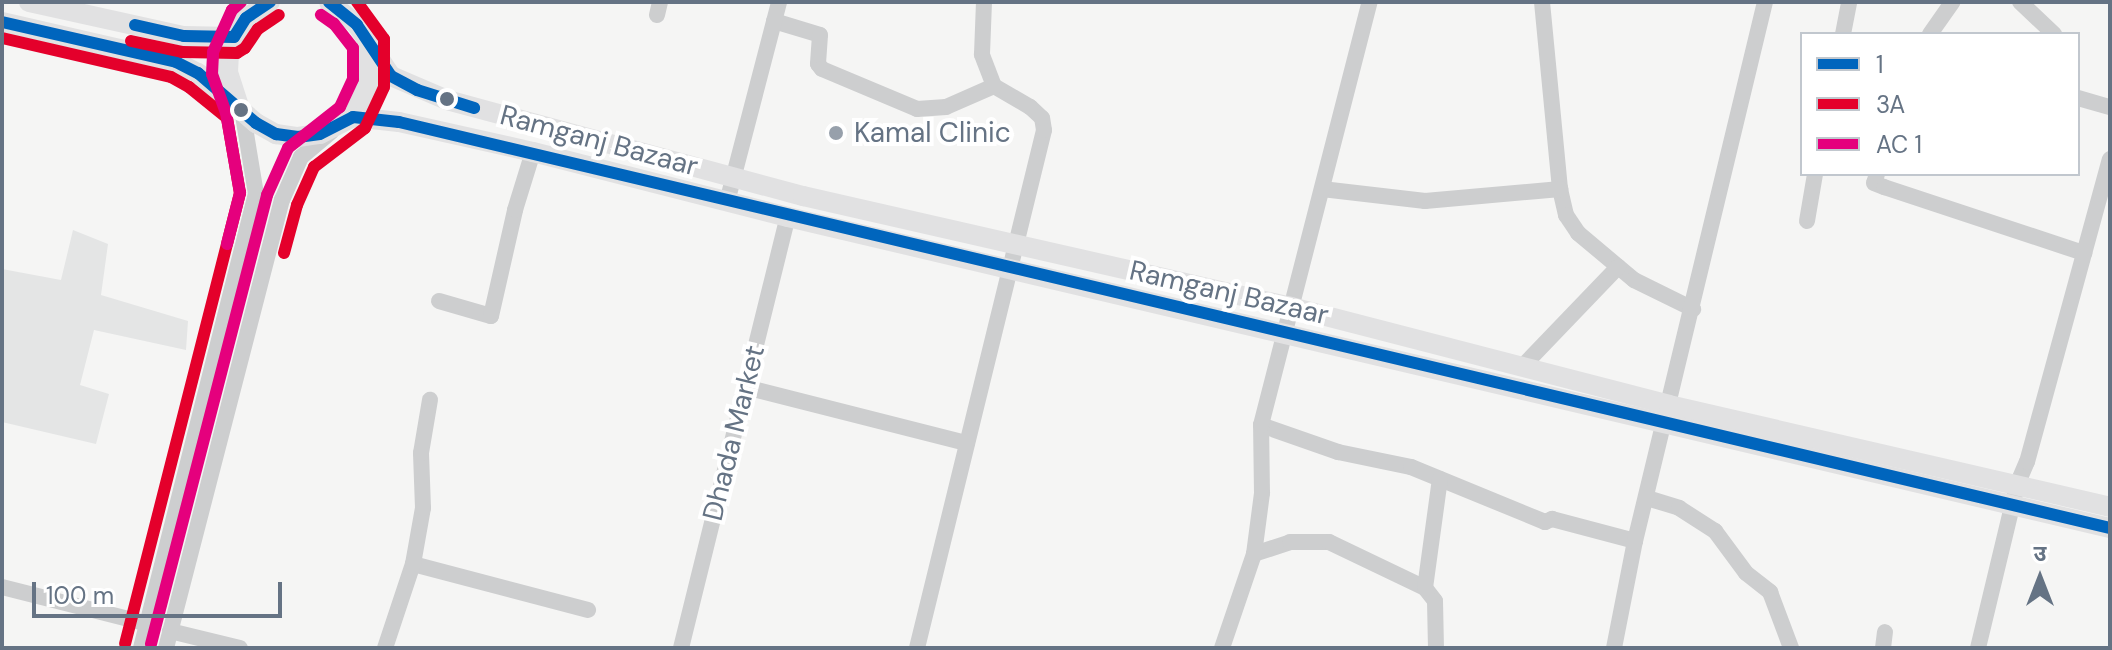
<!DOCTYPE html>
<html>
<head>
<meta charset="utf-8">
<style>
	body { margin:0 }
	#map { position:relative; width:2112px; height:650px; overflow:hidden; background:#f5f5f4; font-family:"DM Sans","Noto Sans Devanagari",sans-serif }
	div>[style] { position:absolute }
	.built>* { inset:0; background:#e4e5e5 }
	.minor>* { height:16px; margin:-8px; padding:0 8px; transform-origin:8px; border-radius:8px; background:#cdcecf }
	.major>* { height:20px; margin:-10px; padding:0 10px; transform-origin:10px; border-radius:10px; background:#e1e1e2 }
	.bus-1>* { height:12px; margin:-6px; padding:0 6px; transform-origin:6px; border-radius:6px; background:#0065bd }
	.bus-2>* { height:12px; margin:-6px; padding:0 6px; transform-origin:6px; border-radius:6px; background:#e4002b }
	.bus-3>* { height:12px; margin:-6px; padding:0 6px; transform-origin:6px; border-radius:6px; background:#e5007d }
	.dots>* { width:22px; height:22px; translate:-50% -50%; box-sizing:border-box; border:4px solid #fff; border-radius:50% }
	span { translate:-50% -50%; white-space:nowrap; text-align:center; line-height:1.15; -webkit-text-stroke:8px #fff; paint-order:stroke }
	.poi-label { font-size:28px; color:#657384 }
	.left { translate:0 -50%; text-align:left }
	.street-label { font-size:28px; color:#657384 }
	.frame { position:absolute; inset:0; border:4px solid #657384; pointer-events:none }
	.legend { position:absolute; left:1800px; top:32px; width:280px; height:144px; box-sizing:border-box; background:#fff; border:2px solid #c1c7ce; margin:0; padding:10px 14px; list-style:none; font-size:24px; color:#657384 }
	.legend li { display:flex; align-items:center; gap:16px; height:40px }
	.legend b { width:40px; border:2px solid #c1c7ce }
	.north { position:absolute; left:2000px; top:538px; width:80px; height:80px; -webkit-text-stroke:6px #fff; paint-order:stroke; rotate:0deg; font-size:22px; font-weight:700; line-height:32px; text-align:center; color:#657384 }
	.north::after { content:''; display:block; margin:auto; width:28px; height:36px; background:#657384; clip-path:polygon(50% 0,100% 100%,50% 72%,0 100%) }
	.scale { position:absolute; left:32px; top:582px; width:250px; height:36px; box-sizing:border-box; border:4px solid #657384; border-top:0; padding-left:10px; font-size:24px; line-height:28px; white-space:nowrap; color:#657384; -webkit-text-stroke:6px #fff; paint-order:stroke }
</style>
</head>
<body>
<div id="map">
	<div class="built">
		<div style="clip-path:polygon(73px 230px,108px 244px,101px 295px,188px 321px,186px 350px,94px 330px,80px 385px,109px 394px,96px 444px,2px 422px,2px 269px,61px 280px)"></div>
	</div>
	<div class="minor">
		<div style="left:1542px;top:2px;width:188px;rotate:84.5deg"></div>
		<div style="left:1560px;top:189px;width:27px;rotate:77deg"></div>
		<div style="left:1566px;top:215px;width:22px;rotate:56deg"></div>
		<div style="left:1578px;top:233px;width:73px;rotate:40deg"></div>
		<div style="left:1634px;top:280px;width:66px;rotate:26.2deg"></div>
		<div style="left:2020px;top:2px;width:47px;rotate:43.3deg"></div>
		<div style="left:657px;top:15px;width:13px;rotate:-77deg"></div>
		<div style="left:774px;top:21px;width:48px;rotate:16.9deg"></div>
		<div style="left:820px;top:35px;width:29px;rotate:94deg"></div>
		<div style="left:818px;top:64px;width:6px;rotate:51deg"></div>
		<div style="left:822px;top:69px;width:103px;rotate:22.8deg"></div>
		<div style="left:917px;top:109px;width:29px;rotate:-4deg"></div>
		<div style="left:946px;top:107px;width:52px;rotate:-23.6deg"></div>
		<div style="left:1843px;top:34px;width:33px;rotate:-79deg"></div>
		<div style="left:1930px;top:34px;width:39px;rotate:-55deg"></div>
		<div style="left:2078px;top:98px;width:33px;rotate:16deg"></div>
		<div style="left:1877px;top:174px;width:9px;rotate:108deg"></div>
		<div style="left:1874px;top:183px;width:11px;rotate:22deg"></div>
		<div style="left:1884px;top:187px;width:211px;rotate:18.3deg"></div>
		<div style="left:1322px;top:189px;width:104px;rotate:6.6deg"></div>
		<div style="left:1425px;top:201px;width:136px;rotate:-5.1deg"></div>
		<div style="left:727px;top:202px;width:207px;rotate:-75.4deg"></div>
		<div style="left:1807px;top:221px;width:48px;rotate:-80.3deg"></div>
		<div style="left:439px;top:301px;width:54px;rotate:16.1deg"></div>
		<div style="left:491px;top:316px;width:109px;rotate:-77.2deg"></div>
		<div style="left:515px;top:210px;width:61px;rotate:-72.8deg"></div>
		<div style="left:1522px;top:367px;width:139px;rotate:-46.2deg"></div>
		<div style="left:745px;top:387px;width:229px;rotate:14.2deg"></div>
		<div style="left:1261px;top:425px;width:82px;rotate:19.3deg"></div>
		<div style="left:1338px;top:452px;width:75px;rotate:11.6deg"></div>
		<div style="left:1411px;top:467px;width:145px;rotate:22.3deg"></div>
		<div style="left:1545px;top:522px;width:8px;rotate:-23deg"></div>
		<div style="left:1552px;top:519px;width:86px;rotate:14.8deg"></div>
		<div style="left:1647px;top:498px;width:34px;rotate:17deg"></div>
		<div style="left:1679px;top:508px;width:43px;rotate:32.6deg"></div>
		<div style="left:1715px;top:531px;width:52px;rotate:53.6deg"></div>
		<div style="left:1746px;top:573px;width:31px;rotate:38deg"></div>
		<div style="left:1770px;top:592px;width:60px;rotate:69.4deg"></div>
		<div style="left:1254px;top:554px;width:38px;rotate:-18deg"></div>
		<div style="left:1290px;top:542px;width:39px"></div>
		<div style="left:1329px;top:542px;width:106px;rotate:25.6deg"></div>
		<div style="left:1425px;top:588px;width:16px;rotate:52deg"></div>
		<div style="left:1435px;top:601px;width:47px;rotate:88.8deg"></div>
		<div style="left:413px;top:564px;width:181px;rotate:14.7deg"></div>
		<div style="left:2px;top:587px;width:151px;rotate:14.2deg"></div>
		<div style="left:1425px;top:588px;width:110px;rotate:-82.2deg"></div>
		<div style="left:170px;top:631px;width:72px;rotate:13.7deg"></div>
		<div style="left:141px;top:648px;width:468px;rotate:-75.8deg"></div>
		<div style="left:256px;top:194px;width:86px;rotate:-99.4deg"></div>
		<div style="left:166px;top:648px;width:463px;rotate:-75.5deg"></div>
		<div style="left:282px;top:200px;width:47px;rotate:-66.2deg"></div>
		<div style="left:301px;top:157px;width:40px;rotate:-40deg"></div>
		<div style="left:385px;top:648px;width:89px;rotate:-71.6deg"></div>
		<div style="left:413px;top:564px;width:57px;rotate:-79.9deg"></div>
		<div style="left:423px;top:508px;width:55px;rotate:-92.1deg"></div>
		<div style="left:421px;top:453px;width:54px;rotate:-80.4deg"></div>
		<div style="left:681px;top:648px;width:444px;rotate:-76.1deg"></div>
		<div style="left:917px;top:648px;width:533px;rotate:-76.22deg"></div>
		<div style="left:1044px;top:130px;width:12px;rotate:-99deg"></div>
		<div style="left:1042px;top:118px;width:16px;rotate:-137deg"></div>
		<div style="left:1030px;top:107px;width:42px;rotate:-149.7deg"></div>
		<div style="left:994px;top:86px;width:34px;rotate:-111deg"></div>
		<div style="left:982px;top:54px;width:52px;rotate:-87.8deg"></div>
		<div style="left:1222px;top:648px;width:99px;rotate:-71.2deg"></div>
		<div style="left:1254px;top:554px;width:62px;rotate:-82.5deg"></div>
		<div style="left:1262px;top:493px;width:68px;rotate:-90.8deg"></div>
		<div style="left:1261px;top:425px;width:437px;rotate:-75.6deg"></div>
		<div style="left:1614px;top:648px;width:109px;rotate:-78.9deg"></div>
		<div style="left:1635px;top:541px;width:554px;rotate:-76.44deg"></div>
		<div style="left:1883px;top:648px;width:16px;rotate:-83deg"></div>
		<div style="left:1978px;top:648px;width:168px;rotate:-76.5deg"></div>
		<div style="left:2017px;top:485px;width:25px;rotate:-67deg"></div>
		<div style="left:2027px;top:462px;width:314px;rotate:-74.7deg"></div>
	</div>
	<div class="major">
		<div style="left:29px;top:2px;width:159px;rotate:12.4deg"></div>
		<div style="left:184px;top:36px;width:50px;rotate:1.1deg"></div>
		<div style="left:329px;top:2px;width:36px;rotate:39deg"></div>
		<div style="left:357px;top:25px;width:61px;rotate:56.3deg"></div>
		<div style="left:391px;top:76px;width:61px;rotate:23.2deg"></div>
		<div style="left:447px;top:100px;width:369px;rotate:15.1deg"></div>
		<div style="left:803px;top:196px;width:500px;rotate:12.81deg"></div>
		<div style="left:1291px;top:307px;width:390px;rotate:14.5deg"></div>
		<div style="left:1669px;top:405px;width:453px;rotate:13deg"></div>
		<div style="left:2px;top:22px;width:179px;rotate:12.9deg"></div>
		<div style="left:176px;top:62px;width:25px;rotate:27deg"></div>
		<div style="left:198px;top:73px;width:77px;rotate:40.8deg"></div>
		<div style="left:256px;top:123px;width:23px;rotate:29deg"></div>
		<div style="left:276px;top:134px;width:22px;rotate:8deg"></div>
		<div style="left:298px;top:137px;width:22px;rotate:-8deg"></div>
		<div style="left:320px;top:134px;width:37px;rotate:-27deg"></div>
		<div style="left:353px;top:117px;width:38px;rotate:-65deg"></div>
		<div style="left:369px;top:82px;width:38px;rotate:-90deg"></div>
		<div style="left:238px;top:103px;width:33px;rotate:-108deg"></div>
		<div style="left:228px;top:72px;width:19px;rotate:-87deg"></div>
		<div style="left:229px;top:53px;width:39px;rotate:-64deg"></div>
		<div style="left:246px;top:18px;width:29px;rotate:-34deg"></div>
		<div style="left:353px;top:117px;width:46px;rotate:6.2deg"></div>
		<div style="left:399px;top:122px;width:137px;rotate:12.6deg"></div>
		<div style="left:533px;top:152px;width:263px;rotate:14.3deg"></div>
		<div style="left:788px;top:217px;width:1358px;rotate:13.24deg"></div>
	</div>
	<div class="bus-1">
		<div style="left:329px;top:2px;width:36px;rotate:39deg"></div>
		<div style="left:357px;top:25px;width:61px;rotate:56.3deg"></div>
		<div style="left:391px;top:76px;width:30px;rotate:28deg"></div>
		<div style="left:417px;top:90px;width:60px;rotate:17.5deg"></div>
		<div style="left:2px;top:22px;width:179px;rotate:12.9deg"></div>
		<div style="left:176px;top:62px;width:25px;rotate:27deg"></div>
		<div style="left:198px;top:73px;width:77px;rotate:40.8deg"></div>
		<div style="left:256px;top:123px;width:23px;rotate:29deg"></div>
		<div style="left:276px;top:134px;width:22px;rotate:8deg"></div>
		<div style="left:298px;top:137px;width:22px;rotate:-8deg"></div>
		<div style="left:320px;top:134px;width:37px;rotate:-27deg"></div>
		<div style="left:353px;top:117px;width:46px;rotate:6.2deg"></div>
		<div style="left:399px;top:122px;width:1759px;rotate:13.35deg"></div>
		<div style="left:135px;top:25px;width:50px;rotate:12.7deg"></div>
		<div style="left:184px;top:36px;width:50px;rotate:1.1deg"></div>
		<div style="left:234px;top:37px;width:22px;rotate:-58deg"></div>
		<div style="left:246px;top:18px;width:29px;rotate:-34deg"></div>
	</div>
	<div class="bus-2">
		<div style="left:2px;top:38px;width:173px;rotate:13deg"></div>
		<div style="left:171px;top:77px;width:21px;rotate:29deg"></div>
		<div style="left:189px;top:87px;width:49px;rotate:39.2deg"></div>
		<div style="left:227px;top:118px;width:76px;rotate:80.2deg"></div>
		<div style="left:240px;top:193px;width:465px;rotate:104.3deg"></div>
		<div style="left:131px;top:41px;width:52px;rotate:12.2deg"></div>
		<div style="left:182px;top:52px;width:55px;rotate:1deg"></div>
		<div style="left:237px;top:53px;width:9px;rotate:-32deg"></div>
		<div style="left:245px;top:48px;width:23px;rotate:-56deg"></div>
		<div style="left:258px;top:29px;width:25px;rotate:-34deg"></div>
		<div style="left:284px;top:253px;width:50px;rotate:-74.8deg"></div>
		<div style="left:297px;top:205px;width:42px;rotate:-65.9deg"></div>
		<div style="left:314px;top:167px;width:64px;rotate:-37.4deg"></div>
		<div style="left:365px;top:128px;width:45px;rotate:-65.1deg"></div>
		<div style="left:384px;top:87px;width:48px;rotate:-90deg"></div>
		<div style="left:384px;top:39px;width:46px;rotate:-126.1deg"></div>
	</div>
	<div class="bus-3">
		<div style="left:227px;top:244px;width:53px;rotate:-75.7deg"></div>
		<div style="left:240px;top:193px;width:81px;rotate:-99.9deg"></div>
		<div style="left:226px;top:113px;width:41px;rotate:-109.7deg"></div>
		<div style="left:212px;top:74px;width:22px;rotate:-87deg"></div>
		<div style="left:213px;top:52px;width:46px;rotate:-65.7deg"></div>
		<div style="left:232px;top:10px;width:12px;rotate:-42deg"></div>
		<div style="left:151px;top:644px;width:464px;rotate:-75.5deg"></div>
		<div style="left:267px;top:195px;width:51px;rotate:-65.9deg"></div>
		<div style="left:288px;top:148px;width:66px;rotate:-38.3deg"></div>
		<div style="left:340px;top:107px;width:31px;rotate:-65deg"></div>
		<div style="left:353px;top:79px;width:31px;rotate:-90deg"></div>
		<div style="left:353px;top:48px;width:31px;rotate:-128deg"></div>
		<div style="left:334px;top:24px;width:16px;rotate:-145deg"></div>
	</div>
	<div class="dots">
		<div style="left:447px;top:99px;background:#657384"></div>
		<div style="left:241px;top:110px;background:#657384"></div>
		<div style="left:836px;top:133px;background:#97a0ab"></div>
	</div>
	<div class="poi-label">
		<span class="left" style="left:854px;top:133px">Kamal Clinic</span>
	</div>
	<div class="street-label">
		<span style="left:599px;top:141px;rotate:15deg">Ramganj Bazaar</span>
		<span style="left:1229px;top:293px;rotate:13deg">Ramganj Bazaar</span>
		<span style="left:734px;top:433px;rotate:-76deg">Dhada Market</span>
	</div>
	<div class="frame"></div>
	<ul class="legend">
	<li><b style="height:10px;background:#0065bd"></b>1</li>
	<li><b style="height:10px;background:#e4002b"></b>3A</li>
	<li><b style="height:10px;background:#e5007d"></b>AC 1</li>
	</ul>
	<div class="north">उ</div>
	<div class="scale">100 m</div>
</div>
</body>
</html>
